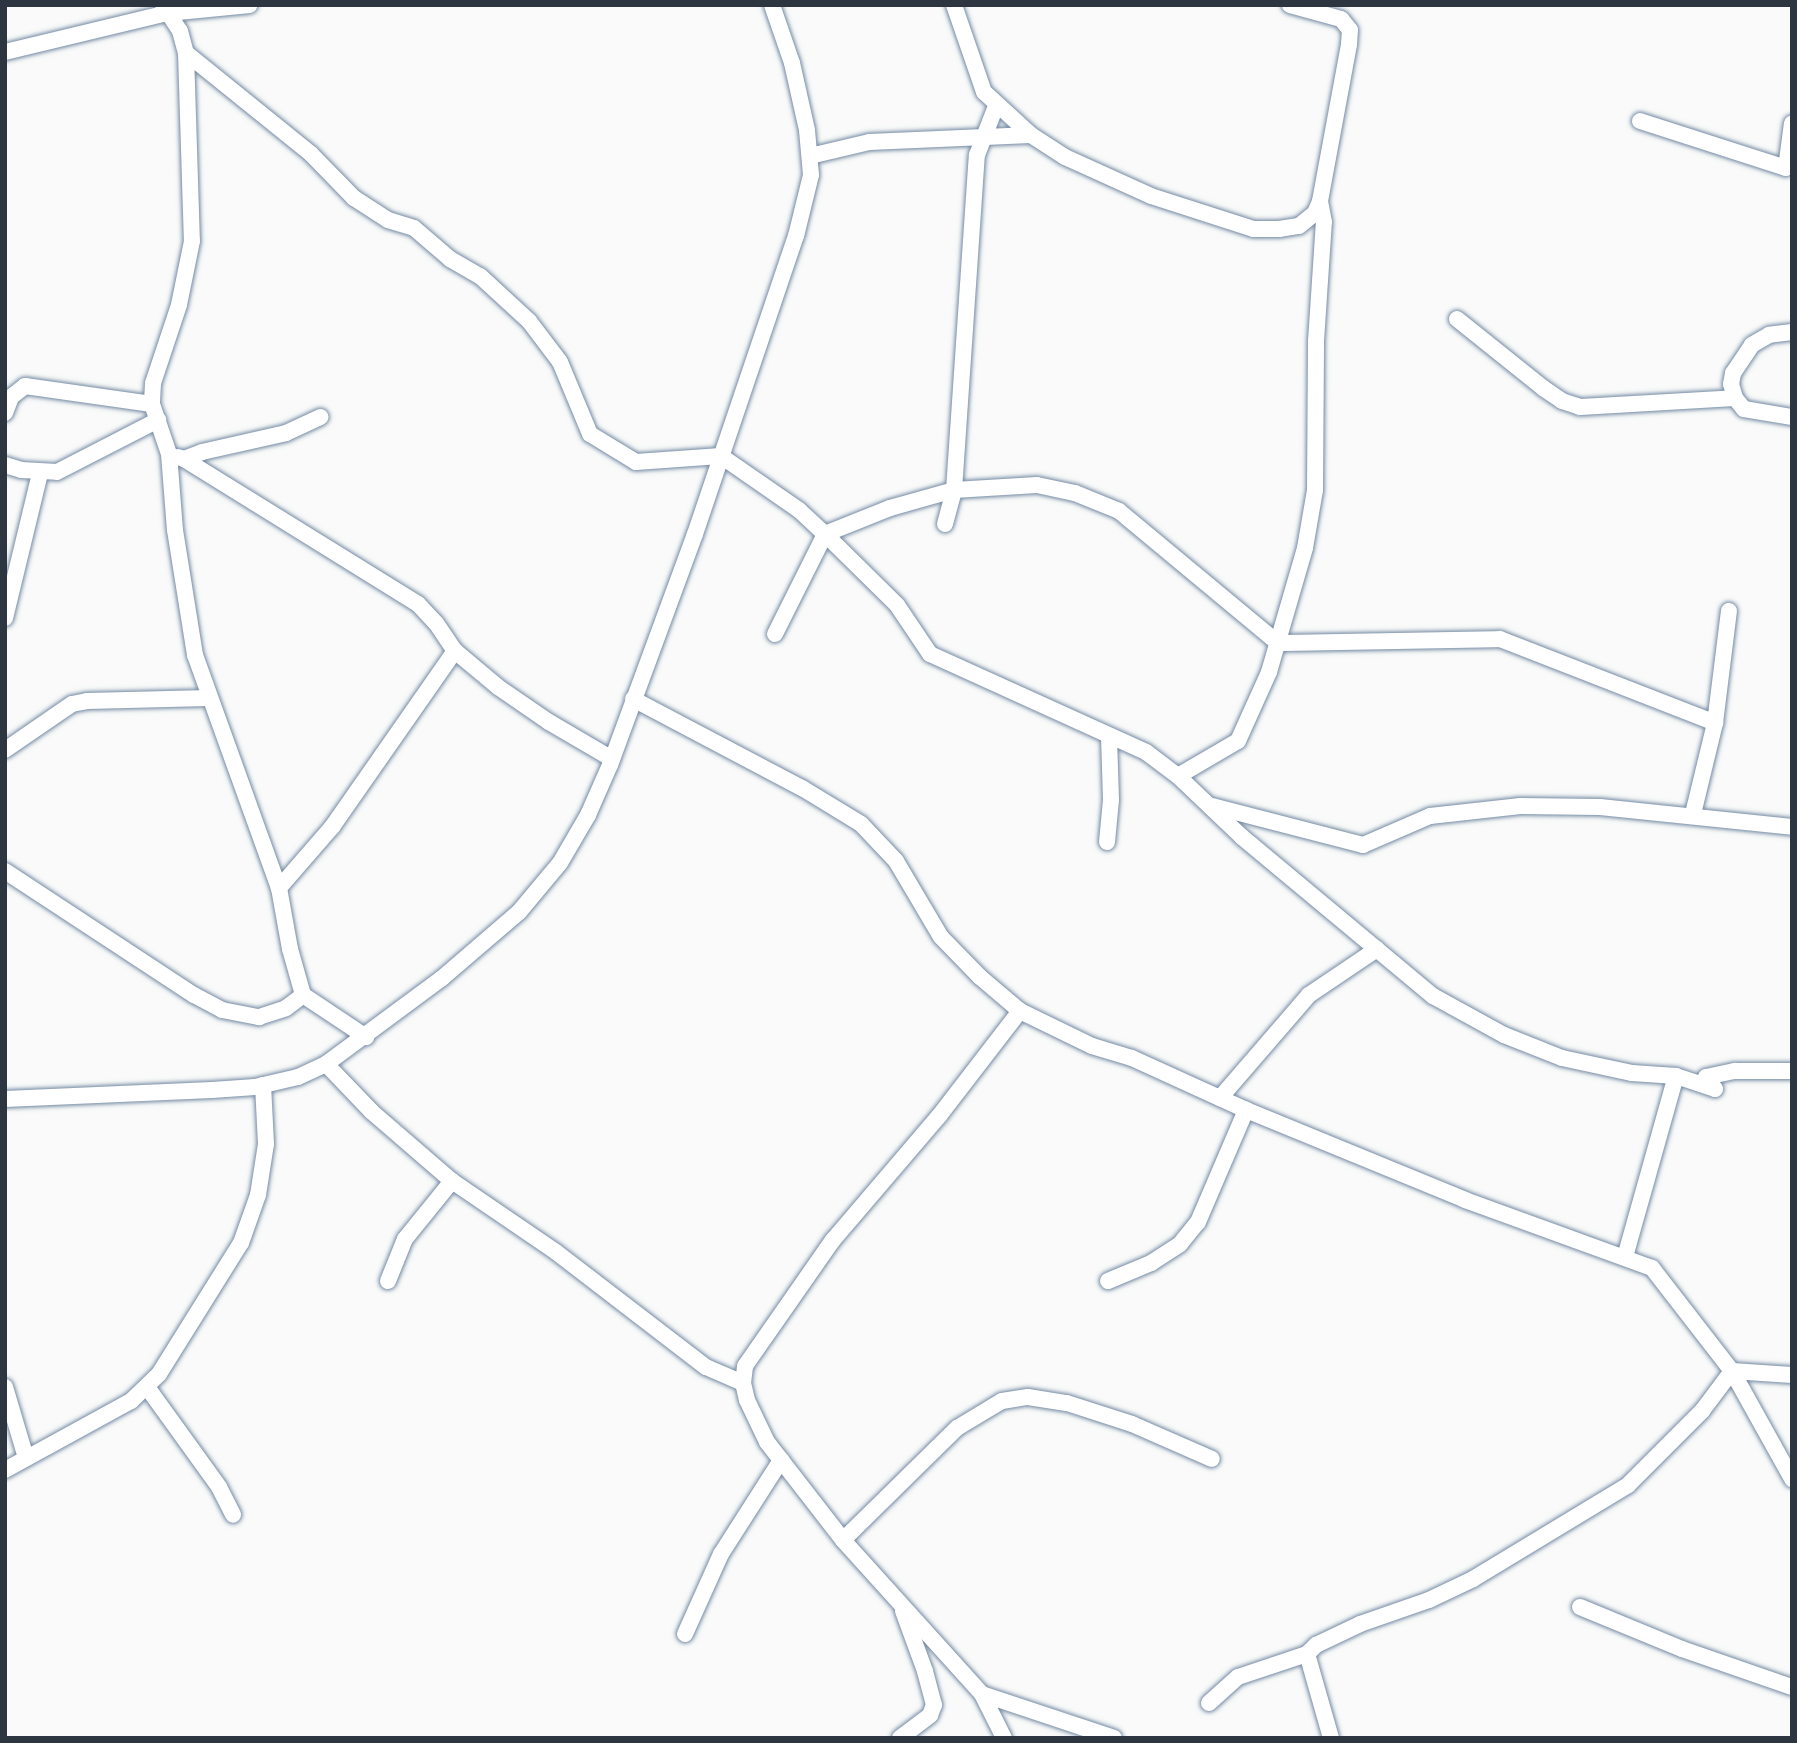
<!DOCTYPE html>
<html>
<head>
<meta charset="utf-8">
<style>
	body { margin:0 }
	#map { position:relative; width:1797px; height:1743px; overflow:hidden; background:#f9faf9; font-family:"Golos Text",sans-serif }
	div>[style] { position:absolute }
	.roads { filter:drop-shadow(0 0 2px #748aa4) drop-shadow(0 0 2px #748aa4) }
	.minor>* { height:16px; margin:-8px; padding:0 8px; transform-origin:8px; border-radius:8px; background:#fff }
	span { translate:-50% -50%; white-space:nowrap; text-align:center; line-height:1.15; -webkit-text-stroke:5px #fff; paint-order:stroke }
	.frame { position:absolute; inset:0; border:7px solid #2c3540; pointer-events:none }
</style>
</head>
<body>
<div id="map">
	<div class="roads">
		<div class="minor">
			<div style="left:163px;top:5px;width:31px;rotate:57deg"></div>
			<div style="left:180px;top:31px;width:23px;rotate:75deg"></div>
			<div style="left:186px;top:53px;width:188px;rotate:88.2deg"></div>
			<div style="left:192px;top:241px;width:65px;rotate:101.5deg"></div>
			<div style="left:179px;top:305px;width:82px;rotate:108.4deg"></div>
			<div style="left:153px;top:383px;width:21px;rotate:93deg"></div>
			<div style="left:152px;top:404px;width:53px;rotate:71.2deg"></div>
			<div style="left:169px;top:454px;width:76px;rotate:85.5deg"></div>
			<div style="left:175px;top:530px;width:127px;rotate:80.9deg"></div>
			<div style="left:195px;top:655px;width:248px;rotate:70.2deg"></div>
			<div style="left:279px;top:888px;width:62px;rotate:79.8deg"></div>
			<div style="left:290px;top:949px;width:48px;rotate:74.2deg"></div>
			<div style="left:303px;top:995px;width:76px;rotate:33.7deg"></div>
			<div style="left:954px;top:5px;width:92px;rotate:71deg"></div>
			<div style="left:984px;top:92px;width:64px;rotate:42.5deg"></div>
			<div style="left:1031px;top:135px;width:40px;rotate:32.9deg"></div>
			<div style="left:1065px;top:157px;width:94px;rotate:24.4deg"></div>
			<div style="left:1151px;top:196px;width:108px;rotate:17.8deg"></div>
			<div style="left:1254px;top:229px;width:25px"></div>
			<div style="left:1279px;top:229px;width:20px;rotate:-9deg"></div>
			<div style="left:1299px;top:226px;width:21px;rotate:-39deg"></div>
			<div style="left:1315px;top:213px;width:13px;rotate:-67deg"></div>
			<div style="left:1320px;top:201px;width:160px;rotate:-79.5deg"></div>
			<div style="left:1349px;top:44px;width:14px;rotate:-86deg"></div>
			<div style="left:1350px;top:30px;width:14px;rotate:-129deg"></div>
			<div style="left:1341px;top:19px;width:53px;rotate:-164.6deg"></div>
			<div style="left:5px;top:52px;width:168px;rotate:-13.5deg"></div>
			<div style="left:168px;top:13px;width:82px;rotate:-5.6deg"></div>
			<div style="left:186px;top:53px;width:161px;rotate:38.9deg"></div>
			<div style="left:311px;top:154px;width:62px;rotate:45.7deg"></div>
			<div style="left:354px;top:198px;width:40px;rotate:32.9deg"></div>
			<div style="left:388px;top:220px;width:27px;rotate:17deg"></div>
			<div style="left:414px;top:228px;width:48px;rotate:40.7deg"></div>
			<div style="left:450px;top:259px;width:34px;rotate:30deg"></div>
			<div style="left:480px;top:276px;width:67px;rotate:42.6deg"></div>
			<div style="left:529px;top:321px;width:51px;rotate:52.9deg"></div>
			<div style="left:560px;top:362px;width:78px;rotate:67.4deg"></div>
			<div style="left:590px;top:434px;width:54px;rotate:31.3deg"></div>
			<div style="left:636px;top:462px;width:85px;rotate:-4deg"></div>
			<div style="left:721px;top:456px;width:95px;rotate:34.7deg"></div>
			<div style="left:799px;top:510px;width:35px;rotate:43deg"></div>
			<div style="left:825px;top:534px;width:101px;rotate:44.6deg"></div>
			<div style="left:897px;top:605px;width:59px;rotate:56deg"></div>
			<div style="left:930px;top:654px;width:237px;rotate:24.4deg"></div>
			<div style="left:1146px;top:752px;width:40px;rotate:37deg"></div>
			<div style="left:1178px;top:776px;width:88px;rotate:43.6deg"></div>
			<div style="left:1242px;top:837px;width:249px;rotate:39.8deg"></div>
			<div style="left:1433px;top:996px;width:81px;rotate:28.8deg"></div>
			<div style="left:1504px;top:1035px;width:62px;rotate:21.6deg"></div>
			<div style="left:1562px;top:1058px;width:72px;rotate:12.1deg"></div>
			<div style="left:1632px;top:1073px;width:44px;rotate:3.9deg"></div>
			<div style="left:1676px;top:1076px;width:41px;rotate:18.4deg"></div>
			<div style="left:1715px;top:1089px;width:15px;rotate:-127deg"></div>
			<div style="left:1706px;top:1077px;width:30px;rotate:-12deg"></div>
			<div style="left:1735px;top:1071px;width:57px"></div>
			<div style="left:1640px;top:121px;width:153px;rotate:17.8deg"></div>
			<div style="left:1786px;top:168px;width:45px;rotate:-82.4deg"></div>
			<div style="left:810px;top:156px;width:61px;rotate:-13.3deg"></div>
			<div style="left:869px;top:142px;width:162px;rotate:-2.5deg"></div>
			<div style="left:1457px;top:319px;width:110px;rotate:38.7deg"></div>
			<div style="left:1543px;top:388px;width:23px;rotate:34deg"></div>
			<div style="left:1562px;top:401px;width:19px;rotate:18deg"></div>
			<div style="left:1580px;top:407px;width:155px;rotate:-3.3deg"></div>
			<div style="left:1792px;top:332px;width:23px;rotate:173deg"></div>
			<div style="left:1769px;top:335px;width:20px;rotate:150deg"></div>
			<div style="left:1752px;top:345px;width:34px;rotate:124deg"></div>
			<div style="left:1733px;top:373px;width:11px;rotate:100deg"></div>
			<div style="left:1731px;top:384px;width:15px;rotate:74deg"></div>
			<div style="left:1735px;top:398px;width:14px;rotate:51deg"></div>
			<div style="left:1744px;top:409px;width:49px;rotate:9.5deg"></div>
			<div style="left:5px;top:413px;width:17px;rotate:-69deg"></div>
			<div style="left:11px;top:397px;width:18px;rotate:-38deg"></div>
			<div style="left:25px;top:386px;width:128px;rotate:8.1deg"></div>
			<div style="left:178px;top:457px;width:6px;rotate:18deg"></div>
			<div style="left:184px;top:459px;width:19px;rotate:-21deg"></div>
			<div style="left:202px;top:452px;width:86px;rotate:-12.7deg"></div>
			<div style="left:286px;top:433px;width:38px;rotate:-25deg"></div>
			<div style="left:184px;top:459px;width:275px;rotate:31.8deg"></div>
			<div style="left:418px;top:604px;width:26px;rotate:47deg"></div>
			<div style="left:436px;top:623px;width:34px;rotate:56deg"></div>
			<div style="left:455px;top:651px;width:56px;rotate:39.9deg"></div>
			<div style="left:498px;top:687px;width:62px;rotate:34.5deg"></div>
			<div style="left:549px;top:722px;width:73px;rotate:30.4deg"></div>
			<div style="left:5px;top:465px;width:17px;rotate:17deg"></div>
			<div style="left:21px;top:470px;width:36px;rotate:3deg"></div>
			<div style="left:57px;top:472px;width:114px;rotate:-27.2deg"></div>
			<div style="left:945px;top:524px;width:35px;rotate:-75deg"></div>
			<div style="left:954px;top:490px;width:336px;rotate:-86.1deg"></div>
			<div style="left:977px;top:155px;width:53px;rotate:-68.8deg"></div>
			<div style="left:5px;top:618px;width:149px;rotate:-76.4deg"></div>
			<div style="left:775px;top:634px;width:112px;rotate:-63.4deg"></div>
			<div style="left:825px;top:534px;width:70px;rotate:-21.8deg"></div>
			<div style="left:890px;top:508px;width:66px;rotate:-15.7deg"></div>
			<div style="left:954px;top:490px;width:83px;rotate:-3.4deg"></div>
			<div style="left:1037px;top:485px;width:39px;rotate:12deg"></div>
			<div style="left:1075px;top:493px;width:48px;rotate:22.2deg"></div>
			<div style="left:1119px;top:511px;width:207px;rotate:39.7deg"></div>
			<div style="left:1278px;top:643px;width:222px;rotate:-1deg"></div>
			<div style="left:1500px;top:639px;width:231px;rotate:21.3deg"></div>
			<div style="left:633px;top:699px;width:191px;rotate:27.8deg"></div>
			<div style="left:802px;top:788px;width:69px;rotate:31.4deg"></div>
			<div style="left:861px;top:824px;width:51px;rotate:46.6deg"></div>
			<div style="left:896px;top:861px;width:88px;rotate:59.4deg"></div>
			<div style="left:941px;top:937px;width:56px;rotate:45.7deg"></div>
			<div style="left:980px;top:977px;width:52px;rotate:40.4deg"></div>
			<div style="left:1020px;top:1011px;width:80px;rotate:25.9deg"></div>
			<div style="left:1092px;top:1046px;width:42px;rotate:16.7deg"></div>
			<div style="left:1132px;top:1058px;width:125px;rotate:24.5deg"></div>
			<div style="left:1246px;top:1110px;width:237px;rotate:22.3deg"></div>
			<div style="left:1465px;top:1200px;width:199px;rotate:20deg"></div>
			<div style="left:1652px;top:1268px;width:130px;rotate:52.2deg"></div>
			<div style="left:1732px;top:1371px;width:124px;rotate:60.9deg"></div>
			<div style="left:5px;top:750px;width:81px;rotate:-34.5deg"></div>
			<div style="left:72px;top:704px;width:15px;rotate:-11deg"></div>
			<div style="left:87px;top:701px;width:122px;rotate:-1.4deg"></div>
			<div style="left:1178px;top:776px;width:69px;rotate:-30.3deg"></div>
			<div style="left:1238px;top:741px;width:76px;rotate:-65.8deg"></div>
			<div style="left:1269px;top:672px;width:129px;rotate:-73.8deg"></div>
			<div style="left:1305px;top:548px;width:59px;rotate:-80.2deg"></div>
			<div style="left:1315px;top:490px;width:149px;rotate:-89.6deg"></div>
			<div style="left:1316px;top:341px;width:119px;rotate:-86.2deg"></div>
			<div style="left:1324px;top:222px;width:21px;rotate:-101deg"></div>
			<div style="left:1212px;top:806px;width:156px;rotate:14.5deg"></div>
			<div style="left:1363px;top:845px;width:73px;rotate:-23.4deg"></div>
			<div style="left:1430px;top:816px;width:91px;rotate:-6.3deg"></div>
			<div style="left:1520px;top:806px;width:80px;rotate:0.7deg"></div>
			<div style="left:1600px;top:807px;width:193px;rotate:5.9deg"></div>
			<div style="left:1693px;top:814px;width:94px;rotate:-76.4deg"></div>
			<div style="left:1715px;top:723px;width:113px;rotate:-82.9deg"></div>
			<div style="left:1107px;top:842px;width:42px;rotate:-84.6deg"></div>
			<div style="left:1111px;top:800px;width:63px;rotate:-91.8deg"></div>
			<div style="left:5px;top:871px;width:226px;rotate:33.3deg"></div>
			<div style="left:194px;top:995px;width:32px;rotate:28deg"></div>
			<div style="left:222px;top:1010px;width:38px;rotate:11deg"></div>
			<div style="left:259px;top:1017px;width:28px;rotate:-18deg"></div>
			<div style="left:286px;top:1008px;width:21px;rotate:-37deg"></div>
			<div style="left:279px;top:888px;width:81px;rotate:-49deg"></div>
			<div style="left:332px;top:827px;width:215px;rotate:-55.1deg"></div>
			<div style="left:326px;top:1064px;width:66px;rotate:46.2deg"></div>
			<div style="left:372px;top:1112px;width:106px;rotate:40.8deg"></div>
			<div style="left:452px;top:1181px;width:126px;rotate:34.3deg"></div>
			<div style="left:556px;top:1252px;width:189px;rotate:37.5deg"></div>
			<div style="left:706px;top:1367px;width:40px;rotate:23.4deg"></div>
			<div style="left:1220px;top:1098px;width:136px;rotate:-49.2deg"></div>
			<div style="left:1309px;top:995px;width:82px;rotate:-34.1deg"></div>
			<div style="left:5px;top:1099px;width:207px;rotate:-2.5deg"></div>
			<div style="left:212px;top:1090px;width:43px;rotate:-4deg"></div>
			<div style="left:255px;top:1087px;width:44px;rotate:-13.1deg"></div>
			<div style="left:298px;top:1077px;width:31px;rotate:-25deg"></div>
			<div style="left:326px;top:1064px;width:143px;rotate:-36.5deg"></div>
			<div style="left:441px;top:979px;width:103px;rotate:-40.7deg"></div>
			<div style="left:519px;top:912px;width:64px;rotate:-50.1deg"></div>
			<div style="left:560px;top:863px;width:56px;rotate:-59.7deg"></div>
			<div style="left:588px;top:815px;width:55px;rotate:-66.3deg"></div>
			<div style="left:610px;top:765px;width:246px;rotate:-69.8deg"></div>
			<div style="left:695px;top:534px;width:315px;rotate:-71.3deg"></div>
			<div style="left:796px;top:236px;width:63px;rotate:-76.2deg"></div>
			<div style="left:811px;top:175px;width:45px;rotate:-95.1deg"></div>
			<div style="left:807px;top:130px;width:69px;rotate:-102.6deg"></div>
			<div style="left:792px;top:63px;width:61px;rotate:-109deg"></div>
			<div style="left:1625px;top:1257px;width:188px;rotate:-74.3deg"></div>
			<div style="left:388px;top:1281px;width:45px;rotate:-68deg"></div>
			<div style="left:405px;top:1239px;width:75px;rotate:-51deg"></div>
			<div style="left:1108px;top:1281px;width:47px;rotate:-22.7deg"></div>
			<div style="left:1151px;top:1263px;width:35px;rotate:-33deg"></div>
			<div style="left:1180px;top:1244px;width:28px;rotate:-51deg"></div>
			<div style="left:1198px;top:1222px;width:122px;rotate:-66.8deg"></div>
			<div style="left:5px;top:1387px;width:74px;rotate:73.5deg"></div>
			<div style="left:147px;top:1387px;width:123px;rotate:54.2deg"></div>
			<div style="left:219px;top:1487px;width:31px;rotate:63deg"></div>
			<div style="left:5px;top:1470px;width:144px;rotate:-28.7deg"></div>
			<div style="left:131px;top:1401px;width:39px;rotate:-44deg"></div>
			<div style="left:159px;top:1374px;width:155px;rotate:-58deg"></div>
			<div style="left:241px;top:1243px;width:51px;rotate:-70.5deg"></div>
			<div style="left:258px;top:1195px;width:52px;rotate:-81.1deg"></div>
			<div style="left:266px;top:1144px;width:59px;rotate:-92.9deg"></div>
			<div style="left:843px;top:1540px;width:160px;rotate:-44.5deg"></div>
			<div style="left:957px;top:1428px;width:52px;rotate:-31deg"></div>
			<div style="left:1002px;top:1401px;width:26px;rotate:-9deg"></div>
			<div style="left:1028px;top:1397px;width:39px;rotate:9deg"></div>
			<div style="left:1067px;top:1403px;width:68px;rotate:17.9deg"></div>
			<div style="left:1132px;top:1424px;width:87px;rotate:23.6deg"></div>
			<div style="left:1580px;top:1607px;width:110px;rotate:22.4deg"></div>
			<div style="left:1682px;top:1649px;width:116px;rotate:19.1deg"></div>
			<div style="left:685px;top:1634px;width:88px;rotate:-65.8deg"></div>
			<div style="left:721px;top:1554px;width:112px;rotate:-57.4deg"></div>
			<div style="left:982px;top:1694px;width:139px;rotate:18.4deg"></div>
			<div style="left:1209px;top:1703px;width:39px;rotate:-42deg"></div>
			<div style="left:1238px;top:1677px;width:73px;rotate:-18.4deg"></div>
			<div style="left:900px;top:1738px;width:38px;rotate:-37deg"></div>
			<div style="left:930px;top:1715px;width:11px;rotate:-68deg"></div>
			<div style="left:934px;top:1705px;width:35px;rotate:-105deg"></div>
			<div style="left:925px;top:1671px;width:64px;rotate:-110.1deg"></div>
			<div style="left:1004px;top:1738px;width:49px;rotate:-116.6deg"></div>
			<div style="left:982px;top:1694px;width:207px;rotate:-132.1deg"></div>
			<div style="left:843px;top:1540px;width:124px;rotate:-127.8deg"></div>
			<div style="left:767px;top:1442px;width:47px;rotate:-115.5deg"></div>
			<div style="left:747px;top:1400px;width:17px;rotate:-103deg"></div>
			<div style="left:743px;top:1383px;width:17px;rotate:-83deg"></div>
			<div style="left:745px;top:1366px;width:154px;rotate:-55.1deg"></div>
			<div style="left:833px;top:1240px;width:163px;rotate:-49.5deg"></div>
			<div style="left:939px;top:1116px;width:133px;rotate:-52.4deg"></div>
			<div style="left:1331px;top:1738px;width:87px;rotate:-105.9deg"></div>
			<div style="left:1307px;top:1654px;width:13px;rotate:-45deg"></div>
			<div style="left:1316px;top:1645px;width:49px;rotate:-25.5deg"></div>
			<div style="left:1360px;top:1624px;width:73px;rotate:-19.2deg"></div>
			<div style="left:1429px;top:1600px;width:49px;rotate:-25.5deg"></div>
			<div style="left:1473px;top:1579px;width:181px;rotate:-31.2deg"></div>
			<div style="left:1628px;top:1485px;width:105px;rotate:-45deg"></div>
			<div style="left:1702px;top:1411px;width:50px;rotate:-53.1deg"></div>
			<div style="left:1732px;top:1371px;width:60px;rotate:3.8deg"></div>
		</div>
	</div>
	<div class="frame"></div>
</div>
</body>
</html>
